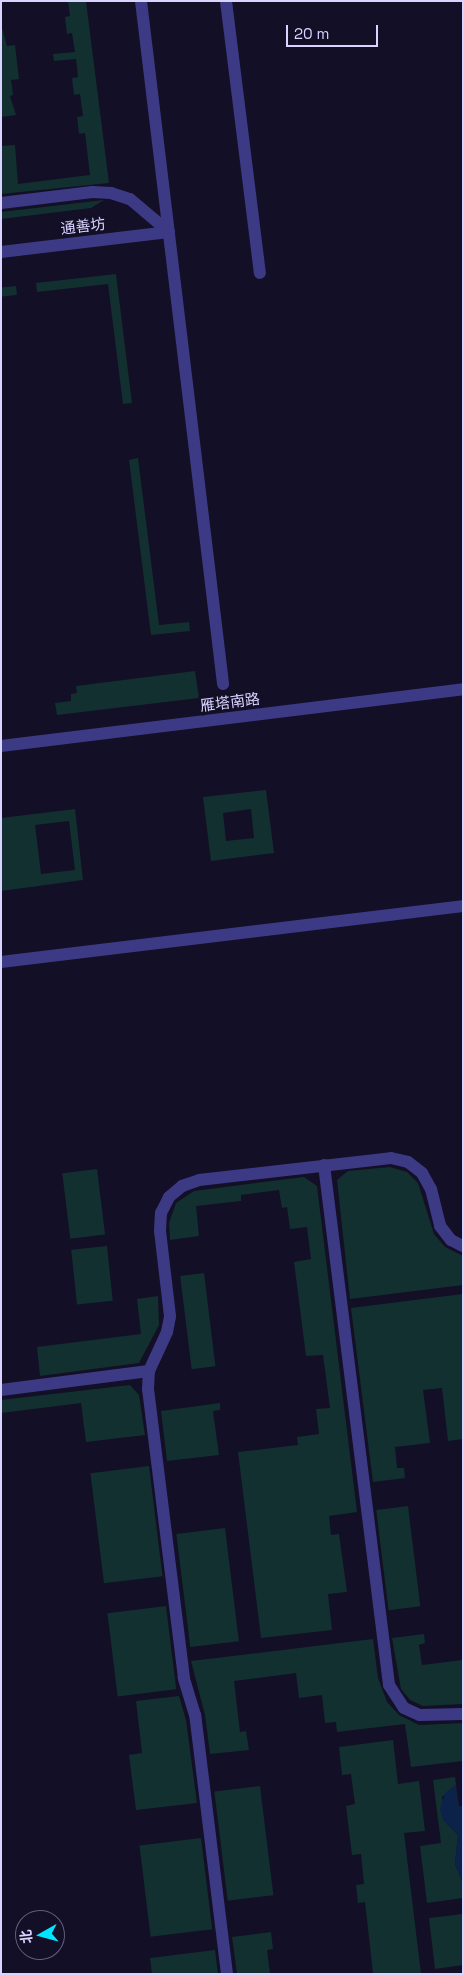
<!DOCTYPE html>
<html>
<head>
<meta charset="utf-8">
<style>
	body { margin:0 }
	#map { position:relative; width:464px; height:1975px; overflow:hidden; background:#130f26; font-family:"Space Grotesk","Noto Sans SC",sans-serif }
	div>[style] { position:absolute }
	.green>* { inset:0; background:#12302f; transform-origin:0 0 }
	.water>* { inset:0; background:#0c2248 }
	.lane>* { height:12px; margin:-6px; padding:0 6px; transform-origin:6px; border-radius:6px; background:#3d3a85 }
	.street>* { height:12px; margin:-6px; padding:0 6px; transform-origin:6px; border-radius:6px; background:#3d3a85 }
	span { translate:-50% -50%; white-space:nowrap; text-align:center; line-height:1.15; -webkit-text-stroke:5px #130f26; paint-order:stroke }
	.street-label { font-size:15px; color:#d9d4ff }
	.frame { position:absolute; inset:0; border:2px solid #d9d4ff; pointer-events:none }
	.north { position:absolute; left:15px; top:1910px; width:50px; height:50px; box-sizing:border-box; background:#130f26; border:1px solid #625e7d; border-radius:50%; rotate:263deg; font-size:14px; font-weight:700; line-height:20px; text-align:center; color:#d9d4ff }
	.north::after { content:''; display:block; margin:auto; width:18px; height:22px; background:#00e5ff; clip-path:polygon(50% 0,100% 100%,50% 72%,0 100%) }
	.scale { position:absolute; left:286px; top:25px; width:92px; height:22px; box-sizing:border-box; border:2px solid #d9d4ff; border-top:0; padding-left:6px; font-size:15px; line-height:18px; white-space:nowrap; color:#d9d4ff; -webkit-text-stroke:4px #130f26; paint-order:stroke }
</style>
</head>
<body>
<div id="map">
	<div class="green">
		<div style="clip-path:polygon(68px 1px,86px 1px,109px 183px,1px 194px,1px 146px,15px 145px,18px 184px,90px 175px,85px 133px,79px 134px,77px 117px,83px 116px,80px 94px,74px 95px,72px 78px,78px 77px,76px 59px,54px 61px,53px 54px,75px 52px,72px 33px,67px 34px,65px 17px,70px 16px)"></div>
		<div style="clip-path:polygon(1px 24px,7px 46px,15px 45px,19px 79px,11px 80px,13px 95px,10px 96px,16px 115px,1px 117px)"></div>
		<div style="clip-path:polygon(104px 200px,91px 208px,1px 219px,1px 212px)"></div>
		<div style="clip-path:polygon(116px 274px,132px 403px,123px 404px,108px 284px,37px 292px,36px 283px)"></div>
		<div style="left:16px;top:286px;width:9px;height:15px;rotate:84deg"></div>
		<div style="clip-path:polygon(138px 458px,159px 625px,189px 622px,190px 631px,151px 635px,129px 460px)"></div>
		<div style="clip-path:polygon(195px 671px,199px 698px,57px 715px,55px 703px,71px 701px,71px 694px,77px 693px,76px 686px)"></div>
		<div style="clip-path:polygon(evenodd,266px 790px,274px 853px,211px 861px,203px 797px,266px 790px,251px 809px,254px 838px,226px 841px,223px 813px,251px 809px)"></div>
		<div style="clip-path:polygon(evenodd,75px 809px,83px 880px,1px 891px,1px 818px,75px 809px,69px 821px,75px 870px,41px 874px,35px 825px,69px 821px)"></div>
		<div style="clip-path:polygon(390px 1167px,407px 1172px,418px 1183px,434px 1234px,445px 1247px,463px 1256px,463px 1285px,350px 1299px,337px 1180px,348px 1171px)"></div>
		<div style="left:97px;top:1169px;width:66px;height:35px;rotate:83deg"></div>
		<div style="clip-path:polygon(304px 1177px,317px 1186px,357px 1512px,329px 1516px,331px 1535px,339px 1534px,347px 1592px,328px 1594px,332px 1630px,261px 1638px,238px 1452px,298px 1445px,297px 1437px,319px 1434px,316px 1409px,330px 1408px,323px 1355px,306px 1356px,294px 1262px,311px 1259px,307px 1227px,290px 1229px,287px 1207px,282px 1208px,279px 1190px,241px 1195px,241px 1201px,196px 1206px,199px 1236px,170px 1240px,169px 1223px,176px 1203px,194px 1191px)"></div>
		<div style="left:107px;top:1246px;width:55px;height:36px;rotate:84deg"></div>
		<div style="left:204px;top:1273px;width:94px;height:24px;rotate:83deg"></div>
		<div style="clip-path:polygon(463px 1294px,463px 1439px,448px 1441px,442px 1388px,423px 1390px,430px 1443px,395px 1447px,397px 1468px,404px 1468px,405px 1478px,373px 1482px,351px 1308px)"></div>
		<div style="clip-path:polygon(158px 1296px,159px 1325px,139px 1363px,40px 1376px,37px 1347px,141px 1334px,137px 1299px)"></div>
		<div style="clip-path:polygon(130px 1385px,139px 1395px,145px 1435px,86px 1442px,81px 1403px,1px 1413px,1px 1400px)"></div>
		<div style="clip-path:polygon(220px 1403px,220px 1410px,213px 1411px,219px 1455px,167px 1461px,161px 1411px)"></div>
		<div style="left:149px;top:1466px;width:111px;height:59px;rotate:83deg"></div>
		<div style="left:408px;top:1506px;width:101px;height:32px;rotate:83deg"></div>
		<div style="left:225px;top:1528px;width:114px;height:49px;rotate:83deg"></div>
		<div style="left:166px;top:1606px;width:84px;height:59px;rotate:83deg"></div>
		<div style="clip-path:polygon(424px 1634px,425px 1643px,419px 1645px,422px 1665px,463px 1660px,463px 1704px,423px 1706px,410px 1700px,401px 1689px,392px 1638px)"></div>
		<div style="clip-path:polygon(373px 1639px,378px 1678px,387px 1702px,399px 1715px,419px 1725px,463px 1723px,463px 1761px,411px 1767px,405px 1724px,337px 1732px,336px 1722px,325px 1723px,322px 1695px,299px 1698px,296px 1673px,234px 1681px,240px 1732px,246px 1731px,249px 1750px,210px 1754px,205px 1715px,191px 1661px)"></div>
		<div style="clip-path:polygon(179px 1696px,186px 1720px,197px 1803px,136px 1810px,129px 1755px,142px 1753px,136px 1701px)"></div>
		<div style="clip-path:polygon(393px 1740px,398px 1784px,419px 1781px,425px 1831px,404px 1833px,421px 1974px,369px 1974px,373px 1973px,365px 1902px,358px 1903px,356px 1885px,364px 1884px,361px 1854px,352px 1855px,346px 1806px,355px 1804px,351px 1774px,342px 1775px,339px 1747px)"></div>
		<div style="clip-path:polygon(455px 1777px,456px 1785px,442px 1797px,447px 1824px,458px 1835px,455px 1864px,463px 1883px,463px 1898px,427px 1903px,420px 1846px,441px 1843px,433px 1780px)"></div>
		<div style="left:260px;top:1786px;width:110px;height:46px;rotate:83deg"></div>
		<div style="left:201px;top:1838px;width:92px;height:62px;rotate:83deg"></div>
		<div style="clip-path:polygon(463px 1914px,463px 1965px,435px 1969px,429px 1918px)"></div>
		<div style="clip-path:polygon(271px 1932px,273px 1949px,267px 1950px,270px 1974px,237px 1974px,232px 1937px)"></div>
		<div style="clip-path:polygon(215px 1950px,218px 1974px,152px 1974px,150px 1958px)"></div>
	</div>
	<div class="water">
		<div style="clip-path:polygon(456px 1785px,459px 1806px,463px 1806px,463px 1883px,455px 1864px,458px 1835px,443px 1820px,440px 1809px,445px 1793px)"></div>
	</div>
	<div class="lane">
		<div style="left:226px;top:1px;width:274px;rotate:82.9deg"></div>
		<div style="left:1px;top:203px;width:92px;rotate:-6.9deg"></div>
		<div style="left:92px;top:192px;width:19px;rotate:3deg"></div>
		<div style="left:111px;top:193px;width:20px;rotate:18deg"></div>
		<div style="left:130px;top:199px;width:51px;rotate:40.2deg"></div>
		<div style="left:324px;top:1165px;width:524px;rotate:82.87deg"></div>
		<div style="left:389px;top:1685px;width:27px;rotate:57deg"></div>
		<div style="left:404px;top:1708px;width:17px;rotate:24deg"></div>
		<div style="left:420px;top:1715px;width:43px;rotate:-1.3deg"></div>
	</div>
	<div class="street">
		<div style="left:141px;top:1px;width:688px;rotate:83.15deg"></div>
		<div style="left:1px;top:252px;width:169px;rotate:-6.8deg"></div>
		<div style="left:1px;top:746px;width:466px;rotate:-7deg"></div>
		<div style="left:1px;top:962px;width:465px;rotate:-6.9deg"></div>
		<div style="left:1px;top:1390px;width:149px;rotate:-7.3deg"></div>
		<div style="left:227px;top:1974px;width:261px;rotate:-97deg"></div>
		<div style="left:195px;top:1715px;width:39px;rotate:-107deg"></div>
		<div style="left:184px;top:1678px;width:291px;rotate:-97.1deg"></div>
		<div style="left:148px;top:1389px;width:18px;rotate:-87deg"></div>
		<div style="left:149px;top:1371px;width:43px;rotate:-65.2deg"></div>
		<div style="left:167px;top:1332px;width:16px;rotate:-79deg"></div>
		<div style="left:170px;top:1316px;width:86px;rotate:-96.7deg"></div>
		<div style="left:160px;top:1231px;width:18px;rotate:-87deg"></div>
		<div style="left:161px;top:1213px;width:18px;rotate:-63deg"></div>
		<div style="left:169px;top:1197px;width:17px;rotate:-40deg"></div>
		<div style="left:182px;top:1186px;width:18px;rotate:-19deg"></div>
		<div style="left:199px;top:1180px;width:193px;rotate:-6.5deg"></div>
		<div style="left:391px;top:1158px;width:17px;rotate:13deg"></div>
		<div style="left:408px;top:1162px;width:18px;rotate:38deg"></div>
		<div style="left:422px;top:1173px;width:18px;rotate:61deg"></div>
		<div style="left:431px;top:1189px;width:38px;rotate:76deg"></div>
		<div style="left:440px;top:1226px;width:18px;rotate:52deg"></div>
		<div style="left:451px;top:1240px;width:13px;rotate:27deg"></div>
	</div>
	<div class="street-label">
		<span style="left:83px;top:226px;rotate:-7deg">通善坊</span>
		<span style="left:230px;top:702px;rotate:-7deg">雁塔南路</span>
	</div>
	<div class="frame"></div>
	<div class="north">北</div>
	<div class="scale">20 m</div>
</div>
</body>
</html>
